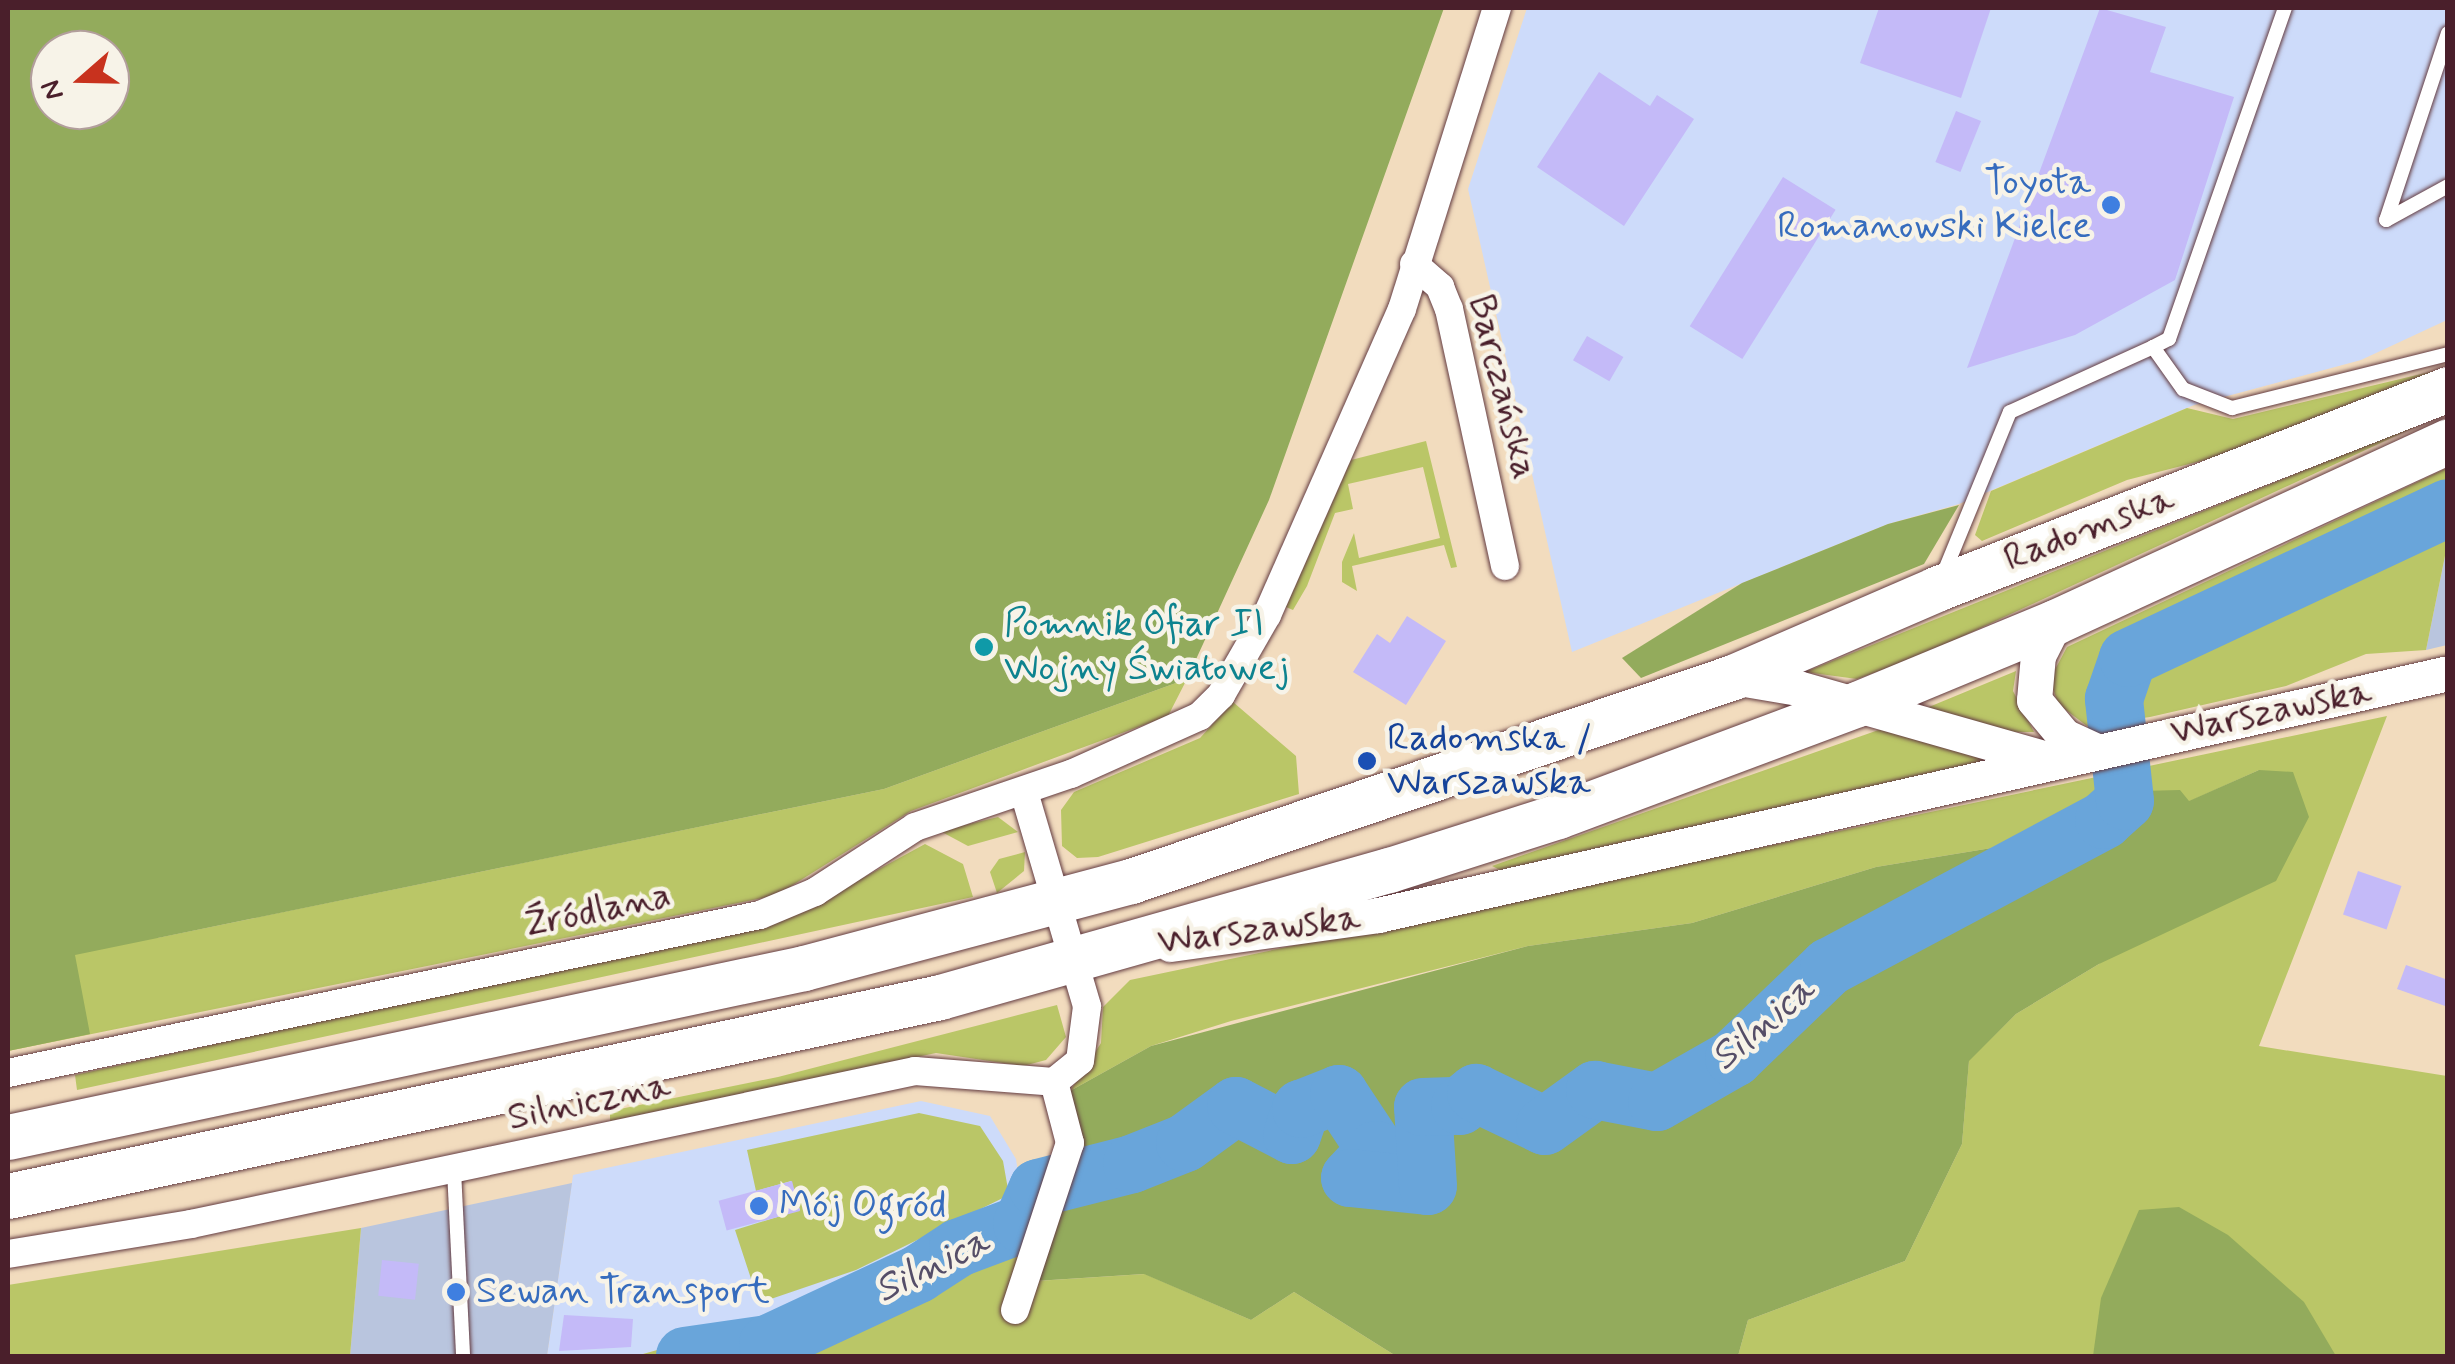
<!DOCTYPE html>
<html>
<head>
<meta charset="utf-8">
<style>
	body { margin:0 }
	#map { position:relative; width:2455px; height:1364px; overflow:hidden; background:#f2dcbe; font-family:Mynerve,sans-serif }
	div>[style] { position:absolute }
	.built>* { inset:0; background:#cddbfa }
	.industrial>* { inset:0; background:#b9c5de }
	.green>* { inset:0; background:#bac667 }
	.forest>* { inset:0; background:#93ab5c }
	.river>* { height:58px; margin:-29px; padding:0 29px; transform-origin:29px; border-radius:29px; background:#69a5da }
	.building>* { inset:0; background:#c4baf8; transform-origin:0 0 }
	.roads { filter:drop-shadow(0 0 2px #633b41) drop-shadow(0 0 2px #633b41) }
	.service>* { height:14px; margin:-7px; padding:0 7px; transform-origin:7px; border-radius:7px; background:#fff }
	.minor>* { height:28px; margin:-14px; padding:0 14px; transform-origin:14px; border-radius:14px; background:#fff }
	.tertiary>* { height:35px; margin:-17.5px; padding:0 17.5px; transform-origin:17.5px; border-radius:17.5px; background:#fff }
	.primary>* { height:45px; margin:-22.5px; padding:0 22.5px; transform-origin:22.5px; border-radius:22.5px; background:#fff }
	.dots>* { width:28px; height:28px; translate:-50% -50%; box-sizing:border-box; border:5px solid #f7f3e8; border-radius:50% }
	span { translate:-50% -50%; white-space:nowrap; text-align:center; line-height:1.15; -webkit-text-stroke:9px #f7f3e8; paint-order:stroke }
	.shop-label { font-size:38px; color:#366cbe }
	.right { translate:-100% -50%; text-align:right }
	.left { translate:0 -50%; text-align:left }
	.street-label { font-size:38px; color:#4a1f2b }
	.culture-label { font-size:38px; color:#0d838f }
	.transit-label { font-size:38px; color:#164399 }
	.water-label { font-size:40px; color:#554e68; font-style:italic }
	.frame { position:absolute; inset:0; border:10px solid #4a1f2b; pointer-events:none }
	.north { position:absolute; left:30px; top:30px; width:100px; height:100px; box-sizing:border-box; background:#f7f3e8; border:2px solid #b29e9c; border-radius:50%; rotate:250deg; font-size:28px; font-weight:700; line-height:40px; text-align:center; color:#4a1f2b }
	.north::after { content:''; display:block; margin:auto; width:35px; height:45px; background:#c8321e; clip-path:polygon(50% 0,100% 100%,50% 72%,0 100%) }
</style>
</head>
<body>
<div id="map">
	<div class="built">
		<div style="clip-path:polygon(1527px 8px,2447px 8px,2447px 320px,2361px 360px,2194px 405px,1959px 504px,1888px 524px,1572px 652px,1468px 189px)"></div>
		<div style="clip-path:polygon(921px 1101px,990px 1116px,1016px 1159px,1022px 1200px,771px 1318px,636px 1356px,547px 1356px,573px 1175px)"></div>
	</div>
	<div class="industrial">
		<div style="clip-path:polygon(2447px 546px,2447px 645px,2426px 650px)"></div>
		<div style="clip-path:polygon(572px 1183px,547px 1356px,350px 1356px,361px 1228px)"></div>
	</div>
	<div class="green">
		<div style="clip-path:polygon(2438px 370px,2236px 452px,2127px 480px,1982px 541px,1975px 535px,1991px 491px,2187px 408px,2233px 419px)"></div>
		<div style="clip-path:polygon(2439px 416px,1918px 657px,1857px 679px,1805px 672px)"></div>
		<div style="clip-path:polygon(1426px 441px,1457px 567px,1451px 568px,1444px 545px,1352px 566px,1357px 591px,1342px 582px,1342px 562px,1354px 533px,1359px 558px,1440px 538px,1423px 467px,1348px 484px,1353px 509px,1335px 513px,1307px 586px,1293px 610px,1286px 607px,1351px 460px)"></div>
		<div style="clip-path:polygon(2447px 468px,2447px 546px,2426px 650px,2366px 654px,2286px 686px,2150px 717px,2087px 726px,2058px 704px,2050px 679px,2067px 647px)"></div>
		<div style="clip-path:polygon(2016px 671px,2013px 691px,2034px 732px,2008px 732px,1924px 709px)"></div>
		<div style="clip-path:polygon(1187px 679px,1168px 716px,911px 811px,777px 895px,8px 1051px,8px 726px,157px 938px,884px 789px)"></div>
		<div style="clip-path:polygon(1233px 702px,1296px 756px,1299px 794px,1098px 857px,1077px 858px,1062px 846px,1061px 810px,1074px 792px,1200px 738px)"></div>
		<div style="clip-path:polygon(2387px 716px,2259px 1046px,2447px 1076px,2447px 1356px,1738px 1356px,1748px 1320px,1905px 1261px,1962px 1144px,1969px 1060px,2016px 1014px,2099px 964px,2259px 770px,2188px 802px,2090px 818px,2040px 840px,1876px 867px,1692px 923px,1528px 946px,1231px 1021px,1151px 1046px,1070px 1091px,1101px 1043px,1103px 1007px,1130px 980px)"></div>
		<div style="clip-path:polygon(1887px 727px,1996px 761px,1500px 870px,1492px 866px)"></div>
		<div style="clip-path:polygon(998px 817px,1018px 832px,968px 846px,940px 831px)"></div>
		<div style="clip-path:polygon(925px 844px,963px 864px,973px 897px,77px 1090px,75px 1075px,791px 917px)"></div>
		<div style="clip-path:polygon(1025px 852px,1024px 871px,997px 893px,990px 872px,999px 859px)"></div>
		<div style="clip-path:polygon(1057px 1005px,1066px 1037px,1046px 1060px,1023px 1066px,936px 1053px,610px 1121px,610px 1111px,778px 1077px)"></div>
		<div style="clip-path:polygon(919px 1113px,980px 1126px,1003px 1161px,1009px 1195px,856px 1270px,759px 1303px,735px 1230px,800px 1210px,791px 1181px,756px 1191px,747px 1150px)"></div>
		<div style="clip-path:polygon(1022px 1200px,1049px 1202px,1021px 1282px,1145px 1274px,1251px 1320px,1294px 1292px,1396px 1356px,636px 1356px,771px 1318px)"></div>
		<div style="clip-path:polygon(361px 1228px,350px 1356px,8px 1356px,8px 1285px)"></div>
	</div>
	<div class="forest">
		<div style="clip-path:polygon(evenodd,8px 8px,1444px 8px,1269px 500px,1187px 679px,884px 789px,75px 955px,90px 1034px,8px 1051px,8px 8px,50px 50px,110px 50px,110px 110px,50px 110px,50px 50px)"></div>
		<div style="clip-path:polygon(1959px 505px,1924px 564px,1641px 678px,1622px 658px,1742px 583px,1888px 524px)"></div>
		<div style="clip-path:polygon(2259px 770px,2293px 772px,2309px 817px,2276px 881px,2099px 964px,2016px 1014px,1969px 1061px,1962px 1144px,1905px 1261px,1748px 1320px,1738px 1356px,1396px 1356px,1294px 1292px,1251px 1320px,1144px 1274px,1020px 1282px,1070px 1091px,1151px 1046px,1528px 946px,1692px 923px,1876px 867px,2040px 840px,2141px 791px,2180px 790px,2189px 801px)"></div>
		<div style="clip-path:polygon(2179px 1207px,2228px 1235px,2304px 1302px,2336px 1356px,2093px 1356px,2101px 1298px,2139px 1210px)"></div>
	</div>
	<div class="river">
		<div style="left:685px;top:1356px;width:84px;rotate:-8.2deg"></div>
		<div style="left:768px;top:1344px;width:166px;rotate:-25deg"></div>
		<div style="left:918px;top:1274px;width:48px;rotate:-33deg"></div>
		<div style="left:958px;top:1248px;width:68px;rotate:-20.6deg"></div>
		<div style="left:1022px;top:1224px;width:39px;rotate:-66deg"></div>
		<div style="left:1038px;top:1188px;width:97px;rotate:-14.3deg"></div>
		<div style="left:1132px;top:1164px;width:57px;rotate:-21.6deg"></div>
		<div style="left:1185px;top:1143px;width:63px;rotate:-36deg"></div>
		<div style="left:1236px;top:1106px;width:63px;rotate:27.4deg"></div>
		<div style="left:1292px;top:1135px;width:28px;rotate:-71deg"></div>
		<div style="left:1301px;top:1109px;width:41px;rotate:-21.5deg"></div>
		<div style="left:1339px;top:1094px;width:67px;rotate:56.5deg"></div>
		<div style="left:1376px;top:1150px;width:38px;rotate:133deg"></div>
		<div style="left:1350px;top:1178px;width:78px;rotate:5.9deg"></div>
		<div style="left:1428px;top:1186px;width:79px;rotate:-93.6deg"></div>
		<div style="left:1423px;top:1107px;width:37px;rotate:-2deg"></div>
		<div style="left:1460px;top:1106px;width:21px;rotate:-39deg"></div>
		<div style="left:1476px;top:1093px;width:76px;rotate:25.6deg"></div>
		<div style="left:1545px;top:1126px;width:62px;rotate:-35.8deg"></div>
		<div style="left:1595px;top:1090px;width:63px;rotate:11deg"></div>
		<div style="left:1657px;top:1102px;width:89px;rotate:-29.7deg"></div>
		<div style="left:1734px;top:1058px;width:132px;rotate:-43.8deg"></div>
		<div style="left:1829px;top:967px;width:312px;rotate:-28.1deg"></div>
		<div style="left:2104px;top:820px;width:28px;rotate:-42deg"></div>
		<div style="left:2125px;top:801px;width:103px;rotate:-96.2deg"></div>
		<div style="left:2114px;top:699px;width:43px;rotate:-71.1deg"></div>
		<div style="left:2128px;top:658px;width:353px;rotate:-25.1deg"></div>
	</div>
	<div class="building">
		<div style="clip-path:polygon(1879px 8px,1991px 8px,1961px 98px,1860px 63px)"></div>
		<div style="clip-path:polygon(2100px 8px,2166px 27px,2150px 72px,2234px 97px,2175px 280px,2075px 335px,1967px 368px)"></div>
		<div style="clip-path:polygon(1599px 72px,1650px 106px,1657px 95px,1694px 119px,1624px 226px,1537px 167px)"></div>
		<div style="left:1956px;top:111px;width:27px;height:55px;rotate:22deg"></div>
		<div style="left:1783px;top:177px;width:62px;height:176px;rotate:32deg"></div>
		<div style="left:1587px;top:336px;width:42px;height:28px;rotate:30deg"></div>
		<div style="clip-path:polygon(1407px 616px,1446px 641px,1406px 705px,1353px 672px,1377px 634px,1390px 643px)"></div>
		<div style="left:2358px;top:871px;width:46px;height:46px;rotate:19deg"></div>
		<div style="clip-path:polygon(2406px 965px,2448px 980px,2448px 1007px,2397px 989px)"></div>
		<div style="left:792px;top:1181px;width:31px;height:76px;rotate:75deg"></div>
		<div style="left:382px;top:1260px;width:37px;height:36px;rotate:6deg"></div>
		<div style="clip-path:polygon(564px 1315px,633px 1319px,631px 1347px,559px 1351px)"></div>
	</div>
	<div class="roads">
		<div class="service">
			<div style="left:2448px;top:33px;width:197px;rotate:108.3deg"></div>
			<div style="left:2386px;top:220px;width:71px;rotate:-28.7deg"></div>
			<div style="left:2153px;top:347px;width:18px;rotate:-27deg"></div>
			<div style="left:2169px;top:339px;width:351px;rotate:-70.7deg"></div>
			<div style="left:1943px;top:575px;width:176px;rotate:-67.7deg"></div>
			<div style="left:2010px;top:412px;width:157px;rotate:-24.4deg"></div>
			<div style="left:2153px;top:347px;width:52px;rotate:54.5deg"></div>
			<div style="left:2183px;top:389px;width:53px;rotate:21.2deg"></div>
			<div style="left:2232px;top:408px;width:223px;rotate:-14deg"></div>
			<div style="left:454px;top:1170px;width:186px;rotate:87.2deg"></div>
		</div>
		<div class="minor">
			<div style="left:1414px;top:264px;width:35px;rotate:41deg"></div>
			<div style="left:1440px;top:287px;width:24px;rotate:68deg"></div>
			<div style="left:1449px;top:309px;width:263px;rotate:77.7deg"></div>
			<div style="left:8px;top:1073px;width:768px;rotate:-11.87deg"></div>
			<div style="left:760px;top:915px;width:60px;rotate:-22.7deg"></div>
			<div style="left:815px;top:892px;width:119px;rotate:-33deg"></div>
			<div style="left:915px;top:827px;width:165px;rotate:-18.8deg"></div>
			<div style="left:1071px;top:774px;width:141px;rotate:-24.2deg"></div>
			<div style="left:1200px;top:716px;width:30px;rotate:-45deg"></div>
			<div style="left:1221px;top:695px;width:92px;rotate:-60.1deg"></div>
			<div style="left:1267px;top:615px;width:334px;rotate:-66.2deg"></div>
			<div style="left:1402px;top:309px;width:316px;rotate:-72.5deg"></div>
			<div style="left:8px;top:1254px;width:185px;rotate:-9.3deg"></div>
			<div style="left:191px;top:1224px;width:740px;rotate:-11.93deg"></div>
			<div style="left:915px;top:1071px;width:139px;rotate:4.5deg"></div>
			<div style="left:1054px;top:1082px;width:33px;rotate:-39deg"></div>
			<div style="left:1080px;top:1061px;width:55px;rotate:-82.7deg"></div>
			<div style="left:1087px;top:1006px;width:223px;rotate:-106.4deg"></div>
			<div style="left:1015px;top:1310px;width:176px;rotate:-71.8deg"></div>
			<div style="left:1070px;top:1143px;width:63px;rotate:-104.7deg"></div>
		</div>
		<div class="tertiary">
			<div style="left:2055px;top:622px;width:37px;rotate:117deg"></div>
			<div style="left:2038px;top:655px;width:45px;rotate:95.1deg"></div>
			<div style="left:2034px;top:700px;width:47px;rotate:50.2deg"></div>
			<div style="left:2064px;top:736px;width:33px;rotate:25deg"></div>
			<div style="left:1733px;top:677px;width:66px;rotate:9.6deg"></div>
			<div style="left:1798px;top:688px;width:260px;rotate:15.9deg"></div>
			<div style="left:1170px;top:944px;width:210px;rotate:-7.9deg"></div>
			<div style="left:1378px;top:915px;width:1097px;rotate:-12.74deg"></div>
		</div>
		<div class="primary">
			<div style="left:8px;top:1137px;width:814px;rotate:-11.99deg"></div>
			<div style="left:804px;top:968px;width:338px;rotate:-14.9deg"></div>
			<div style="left:1131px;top:881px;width:636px;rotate:-18.72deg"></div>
			<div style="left:1733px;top:677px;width:221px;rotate:-23.4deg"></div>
			<div style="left:1936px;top:589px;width:550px;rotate:-21.34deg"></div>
			<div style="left:8px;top:1196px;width:953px;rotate:-12.05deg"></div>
			<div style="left:940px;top:997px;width:467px;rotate:-15.8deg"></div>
			<div style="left:1389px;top:870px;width:177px;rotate:-17.7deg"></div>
			<div style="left:1558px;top:816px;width:319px;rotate:-20.5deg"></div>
			<div style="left:1857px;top:704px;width:214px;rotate:-22.5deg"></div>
			<div style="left:2055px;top:622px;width:433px;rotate:-24.7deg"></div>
		</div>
	</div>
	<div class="dots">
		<div style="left:2111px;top:205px;background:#3f7fe0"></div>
		<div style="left:984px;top:647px;background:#0f9aa8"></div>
		<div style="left:1367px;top:761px;background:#1a4fb4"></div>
		<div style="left:759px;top:1206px;background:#3f7fe0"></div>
		<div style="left:456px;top:1292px;background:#3f7fe0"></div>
	</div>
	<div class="shop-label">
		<span class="right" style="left:2091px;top:205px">Toyota<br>Romanowski Kielce</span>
		<span class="left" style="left:779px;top:1206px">Mój Ogród</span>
		<span class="left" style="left:476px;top:1292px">Sewan Transport</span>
	</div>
	<div class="street-label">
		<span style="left:1502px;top:387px;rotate:76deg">Barczańska</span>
		<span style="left:2089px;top:529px;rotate:-21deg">Radomska</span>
		<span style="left:2271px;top:712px;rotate:-12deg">Warszawska</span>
		<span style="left:598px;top:911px;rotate:-12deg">Źródlana</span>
		<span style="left:1259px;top:930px;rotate:-7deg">Warszawska</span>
		<span style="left:589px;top:1102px;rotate:-12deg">Silniczna</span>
	</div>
	<div class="culture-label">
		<span class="left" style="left:1004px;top:647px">Pomnik Ofiar II<br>Wojny Światowej</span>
	</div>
	<div class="transit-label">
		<span class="left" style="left:1387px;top:761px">Radomska /<br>Warszawska</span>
	</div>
	<div class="water-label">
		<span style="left:1763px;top:1024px;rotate:-40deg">Silnica</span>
		<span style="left:932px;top:1266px;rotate:-26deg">Silnica</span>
	</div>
	<div class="frame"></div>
	<div class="north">N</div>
</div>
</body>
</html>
